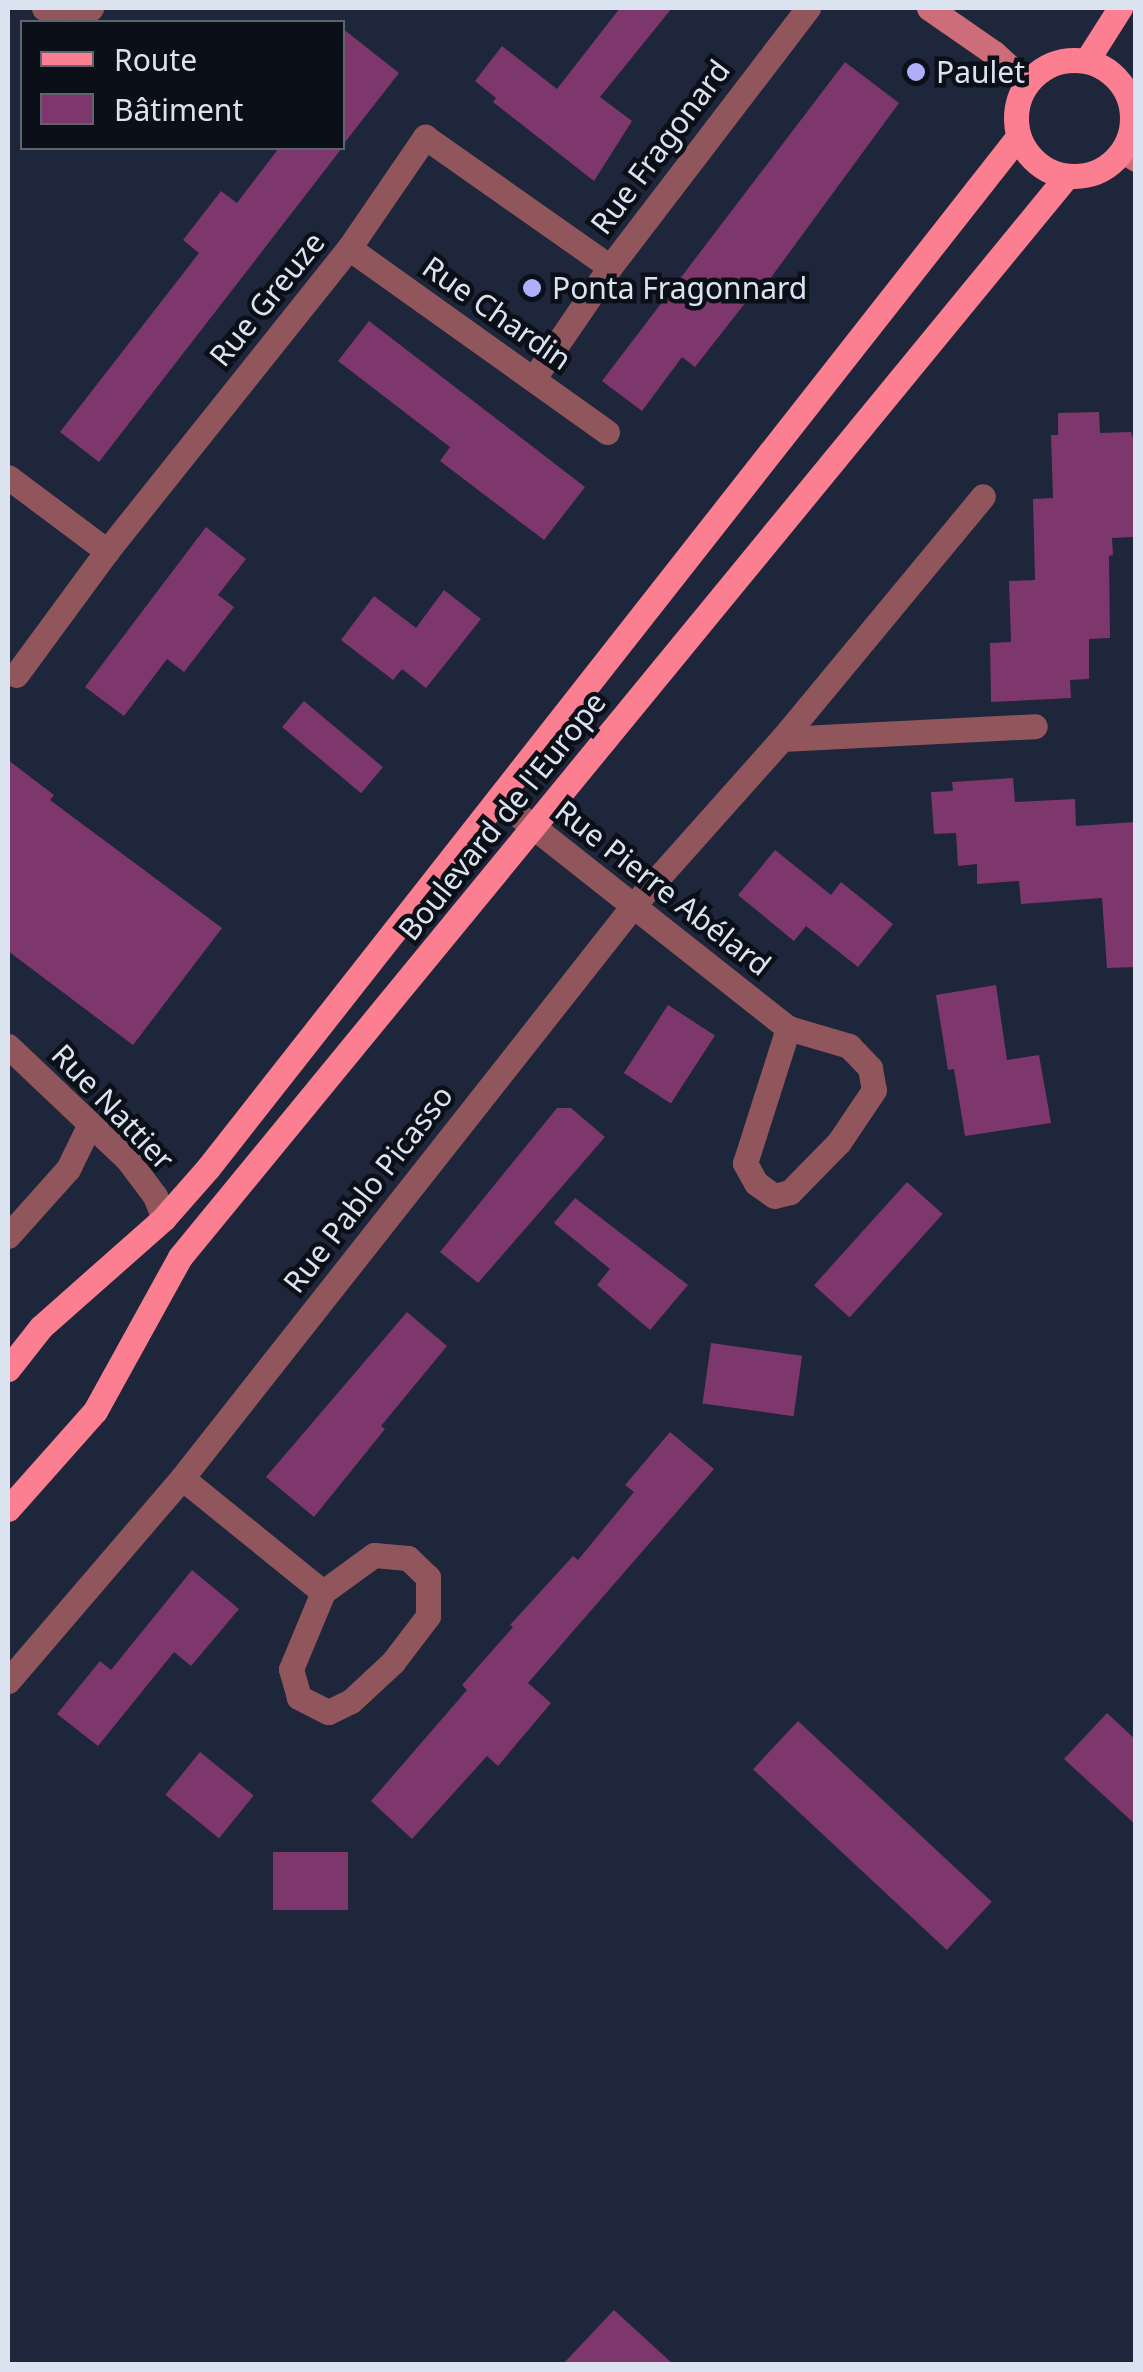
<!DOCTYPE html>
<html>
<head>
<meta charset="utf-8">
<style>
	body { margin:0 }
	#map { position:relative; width:1143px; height:2372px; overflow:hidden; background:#1d263a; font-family:"Noto Sans",sans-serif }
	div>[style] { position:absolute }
	.building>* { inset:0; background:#7e376c; transform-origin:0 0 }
	.street>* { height:25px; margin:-12.5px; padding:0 12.5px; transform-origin:12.5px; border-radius:12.5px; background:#91555c }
	.secondary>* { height:25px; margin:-12.5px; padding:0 12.5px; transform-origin:12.5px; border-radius:12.5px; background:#cd6d79 }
	.primary>* { height:25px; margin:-12.5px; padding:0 12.5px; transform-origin:12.5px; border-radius:12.5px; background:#fb7f90 }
	.primary>.ring { margin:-12.5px; padding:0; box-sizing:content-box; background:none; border:25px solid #fb7f90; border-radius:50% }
	.dots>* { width:28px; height:28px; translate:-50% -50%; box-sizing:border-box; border:5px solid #0b0f18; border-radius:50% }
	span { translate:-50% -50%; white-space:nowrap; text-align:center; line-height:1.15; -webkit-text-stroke:9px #0b0f18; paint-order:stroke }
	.poi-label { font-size:30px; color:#dce3f0 }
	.left { translate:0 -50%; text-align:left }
	.street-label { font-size:30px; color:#dce3f0 }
	.frame { position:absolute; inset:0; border:10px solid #dce3f0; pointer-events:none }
	.legend { position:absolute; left:20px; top:20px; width:325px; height:130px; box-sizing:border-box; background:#0b0f18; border:2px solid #5f646e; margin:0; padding:12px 18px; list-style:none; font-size:30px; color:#dce3f0 }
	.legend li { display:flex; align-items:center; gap:20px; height:50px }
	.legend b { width:50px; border:2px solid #5f646e }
</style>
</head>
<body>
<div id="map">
	<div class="building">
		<div style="clip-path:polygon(620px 8px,672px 8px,600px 97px,632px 121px,594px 181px,493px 102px,496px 98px,475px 81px,502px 46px,557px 89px)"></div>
		<div style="clip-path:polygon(342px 28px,399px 73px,342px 146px)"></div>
		<div style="clip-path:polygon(845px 62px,899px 103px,753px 302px,749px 298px,695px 367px,682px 357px,642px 411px,602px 381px)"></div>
		<div style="clip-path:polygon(279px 148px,342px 148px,99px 462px,60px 432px,199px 253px,183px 240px,221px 191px,237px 203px)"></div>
		<div style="clip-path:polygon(369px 321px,585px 487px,544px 540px,440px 461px,450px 447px,338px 361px)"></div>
		<div style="clip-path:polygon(1099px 412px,1100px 433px,1131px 432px,1136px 448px,1134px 537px,1112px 538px,1113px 555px,1109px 556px,1110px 638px,1089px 639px,1089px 679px,1070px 680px,1071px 698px,991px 702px,990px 643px,1011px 642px,1009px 581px,1035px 580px,1033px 499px,1053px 498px,1051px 435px,1058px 435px,1058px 413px)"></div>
		<div style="clip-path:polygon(206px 527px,246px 559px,218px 595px,234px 607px,184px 672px,167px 659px,124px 716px,85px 687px)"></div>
		<div style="clip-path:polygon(444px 590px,481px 619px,426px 688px,402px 669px,393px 680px,341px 640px,374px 596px,416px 628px)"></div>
		<div style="left:304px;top:701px;width:103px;height:34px;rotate:40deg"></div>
		<div style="clip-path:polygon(8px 760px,54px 795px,50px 800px,222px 928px,133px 1045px,8px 951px)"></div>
		<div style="clip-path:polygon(1013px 778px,1015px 802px,1075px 799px,1076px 826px,1136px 822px,1136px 967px,1107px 968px,1102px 898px,1021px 904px,1019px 881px,977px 884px,977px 864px,958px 866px,956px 833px,934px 834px,931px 792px,953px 791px,952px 782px)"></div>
		<div style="clip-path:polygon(775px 850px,831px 895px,841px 882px,893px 924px,858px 967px,806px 926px,794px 941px,738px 895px)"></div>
		<div style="clip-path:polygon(996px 985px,1007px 1060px,1039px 1055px,1051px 1123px,965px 1136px,954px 1069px,948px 1070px,936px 995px)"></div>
		<div style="left:668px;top:1005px;width:56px;height:81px;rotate:33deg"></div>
		<div style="clip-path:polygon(557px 1108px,571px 1108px,605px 1137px,478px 1283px,440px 1252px)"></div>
		<div style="left:907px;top:1182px;width:48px;height:139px;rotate:42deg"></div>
		<div style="clip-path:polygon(575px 1198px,688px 1285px,650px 1330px,597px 1285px,610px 1269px,554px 1223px)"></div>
		<div style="clip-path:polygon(407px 1312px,447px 1346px,381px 1426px,385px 1429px,314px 1517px,266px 1477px)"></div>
		<div style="left:711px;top:1343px;width:92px;height:61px;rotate:8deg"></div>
		<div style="clip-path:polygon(670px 1432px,714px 1469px,528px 1683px,551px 1703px,498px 1766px,487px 1756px,412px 1839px,371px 1801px,467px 1690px,462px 1685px,513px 1627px,510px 1625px,573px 1556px,578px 1560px,634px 1492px,625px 1485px)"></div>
		<div style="clip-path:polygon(192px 1570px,239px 1609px,191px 1666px,174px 1652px,98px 1746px,57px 1714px,100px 1661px,111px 1670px)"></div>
		<div style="clip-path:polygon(1107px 1713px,1136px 1740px,1136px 1825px,1064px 1759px)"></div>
		<div style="left:798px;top:1721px;width:265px;height:66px;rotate:43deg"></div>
		<div style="left:200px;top:1752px;width:69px;height:55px;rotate:39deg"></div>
		<div style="left:348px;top:1852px;width:58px;height:75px;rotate:90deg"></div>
		<div style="clip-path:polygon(614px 2310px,673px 2364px,563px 2364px)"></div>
	</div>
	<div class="street">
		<div style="left:44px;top:8px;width:28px;rotate:30deg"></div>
		<div style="left:77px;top:22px;width:20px;rotate:-45deg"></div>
		<div style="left:349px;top:248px;width:317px;rotate:35.5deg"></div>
		<div style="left:534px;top:378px;width:135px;rotate:-55.6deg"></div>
		<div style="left:610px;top:267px;width:326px;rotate:-52.6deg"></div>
		<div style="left:8px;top:477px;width:124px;rotate:36.8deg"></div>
		<div style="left:16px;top:675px;width:154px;rotate:-53.7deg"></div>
		<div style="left:107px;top:551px;width:388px;rotate:-51.4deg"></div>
		<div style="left:349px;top:248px;width:135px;rotate:-55.6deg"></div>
		<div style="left:425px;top:137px;width:226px;rotate:35.1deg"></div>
		<div style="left:782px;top:739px;width:253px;rotate:-2.9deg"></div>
		<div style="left:498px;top:799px;width:370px;rotate:38.3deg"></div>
		<div style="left:788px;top:1028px;width:64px;rotate:16.4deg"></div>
		<div style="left:849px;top:1046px;width:30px;rotate:46deg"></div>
		<div style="left:870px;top:1068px;width:22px;rotate:80deg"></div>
		<div style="left:874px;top:1090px;width:63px;rotate:123.9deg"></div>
		<div style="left:839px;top:1142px;width:70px;rotate:134.4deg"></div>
		<div style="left:790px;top:1192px;width:16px;rotate:166deg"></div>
		<div style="left:774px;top:1196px;width:22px;rotate:-144deg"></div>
		<div style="left:756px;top:1183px;width:23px;rotate:-119deg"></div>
		<div style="left:745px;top:1163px;width:142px;rotate:-72.3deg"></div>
		<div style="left:8px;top:1046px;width:166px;rotate:43.5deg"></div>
		<div style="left:128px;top:1160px;width:45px;rotate:53.1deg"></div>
		<div style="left:155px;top:1196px;width:24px;rotate:68deg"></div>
		<div style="left:8px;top:1236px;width:90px;rotate:-48.2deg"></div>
		<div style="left:68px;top:1169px;width:50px;rotate:-63.9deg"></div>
		<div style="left:182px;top:1478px;width:181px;rotate:39deg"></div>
		<div style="left:323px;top:1592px;width:63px;rotate:-36deg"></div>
		<div style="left:374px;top:1555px;width:34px;rotate:5deg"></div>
		<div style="left:408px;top:1558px;width:28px;rotate:44deg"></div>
		<div style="left:428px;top:1577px;width:39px;rotate:90deg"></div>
		<div style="left:428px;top:1616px;width:58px;rotate:127.3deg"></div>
		<div style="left:393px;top:1662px;width:57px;rotate:137.1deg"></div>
		<div style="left:351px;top:1701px;width:25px;rotate:154deg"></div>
		<div style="left:328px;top:1712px;width:33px;rotate:-153deg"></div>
		<div style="left:299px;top:1697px;width:29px;rotate:-106deg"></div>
		<div style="left:291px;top:1669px;width:83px;rotate:-67.4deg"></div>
		<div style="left:8px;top:1681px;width:267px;rotate:-49.4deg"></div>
		<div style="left:182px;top:1478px;width:728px;rotate:-51.75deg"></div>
		<div style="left:633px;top:906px;width:224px;rotate:-48.3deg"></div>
		<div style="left:782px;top:739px;width:315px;rotate:-50.4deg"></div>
	</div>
	<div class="secondary">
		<div style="left:929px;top:8px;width:79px;rotate:34.7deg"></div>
		<div style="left:994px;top:53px;width:45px;rotate:42.3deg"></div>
		<div style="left:1123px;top:151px;width:15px;rotate:32deg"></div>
	</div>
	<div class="primary">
		<div class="ring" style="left:1016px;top:60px;width:91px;height:91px"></div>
		<div style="left:1087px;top:60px;width:62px;rotate:-57.6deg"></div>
		<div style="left:8px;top:1369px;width:53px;rotate:-51.8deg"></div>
		<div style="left:41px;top:1327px;width:164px;rotate:-41.5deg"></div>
		<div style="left:164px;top:1218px;width:67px;rotate:-48.7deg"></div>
		<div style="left:208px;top:1168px;width:1311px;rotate:-51.85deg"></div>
		<div style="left:8px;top:1509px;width:131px;rotate:-48.4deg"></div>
		<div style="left:95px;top:1411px;width:176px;rotate:-61.1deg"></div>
		<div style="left:180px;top:1257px;width:1398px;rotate:-50.63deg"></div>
	</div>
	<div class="dots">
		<div style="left:916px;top:72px;background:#aeaefb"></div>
		<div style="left:532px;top:288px;background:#aeaefb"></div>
	</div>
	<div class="poi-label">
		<span class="left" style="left:936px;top:72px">Paulet</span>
		<span class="left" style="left:552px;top:288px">Ponta Fragonnard</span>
	</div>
	<div class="street-label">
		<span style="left:660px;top:147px;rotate:-53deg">Rue Fragonard</span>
		<span style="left:267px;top:299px;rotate:-51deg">Rue Greuze</span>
		<span style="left:497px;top:313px;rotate:35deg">Rue Chardin</span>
		<span style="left:502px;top:816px;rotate:-51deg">Boulevard de l'Europe</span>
		<span style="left:663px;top:888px;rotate:38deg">Rue Pierre Abélard</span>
		<span style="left:113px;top:1107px;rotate:46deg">Rue Nattier</span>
		<span style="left:368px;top:1189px;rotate:-52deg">Rue Pablo Picasso</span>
	</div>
	<div class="frame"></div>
	<ul class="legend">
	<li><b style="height:12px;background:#fb7f90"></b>Route</li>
	<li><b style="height:28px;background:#7e376c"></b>Bâtiment</li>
	</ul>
</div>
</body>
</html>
